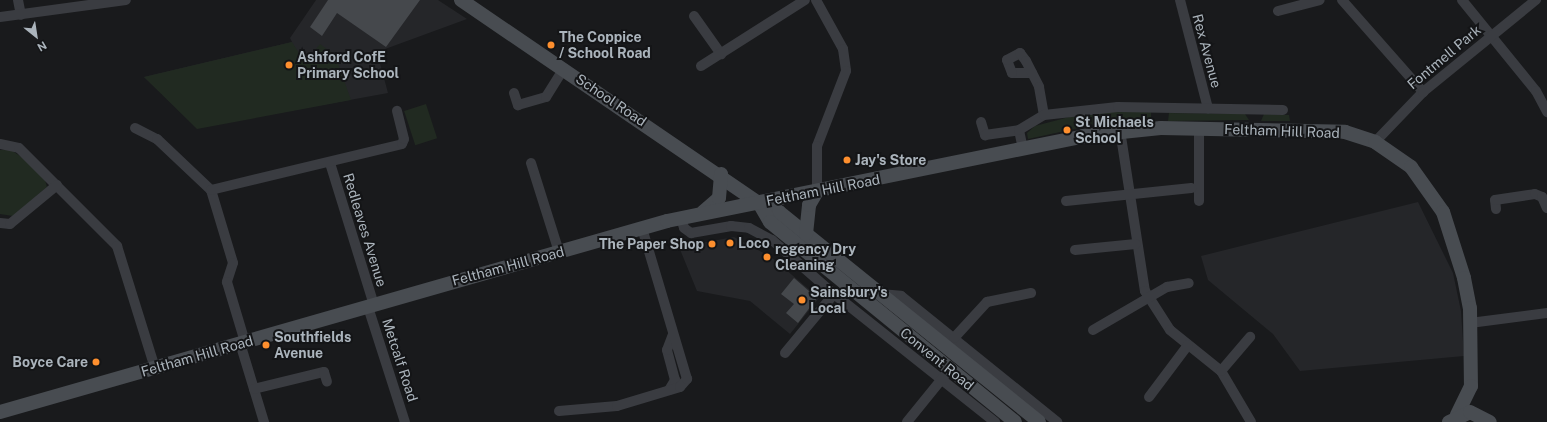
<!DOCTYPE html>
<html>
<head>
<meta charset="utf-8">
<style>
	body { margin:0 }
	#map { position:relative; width:1547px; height:422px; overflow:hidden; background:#191a1c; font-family:"Public Sans",sans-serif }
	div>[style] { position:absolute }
	.built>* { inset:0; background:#252629 }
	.green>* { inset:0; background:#212a21; transform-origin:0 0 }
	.building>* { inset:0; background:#45484c }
	.street>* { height:10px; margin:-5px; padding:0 5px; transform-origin:5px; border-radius:5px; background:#3a3c41 }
	.secondary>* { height:14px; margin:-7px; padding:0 7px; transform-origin:7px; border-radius:7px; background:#484c51 }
	.dots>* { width:11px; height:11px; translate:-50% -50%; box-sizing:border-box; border:2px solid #141517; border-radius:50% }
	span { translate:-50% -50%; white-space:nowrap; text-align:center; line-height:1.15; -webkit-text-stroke:4px #141517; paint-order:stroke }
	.poi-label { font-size:14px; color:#abb4bc; font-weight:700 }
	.left { translate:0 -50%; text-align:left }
	.right { translate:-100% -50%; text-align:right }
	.street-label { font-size:14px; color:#abb4bc }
	.north { position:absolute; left:16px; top:16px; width:40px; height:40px; -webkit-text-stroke:3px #141517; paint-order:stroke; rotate:150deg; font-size:11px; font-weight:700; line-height:16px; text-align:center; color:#abb4bc }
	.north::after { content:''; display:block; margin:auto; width:14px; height:18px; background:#abb4bc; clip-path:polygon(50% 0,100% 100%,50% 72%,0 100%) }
</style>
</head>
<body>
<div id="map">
	<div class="built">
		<div style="clip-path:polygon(316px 0,438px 0,467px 19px,377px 52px,388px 93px,197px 128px,144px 77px,292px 42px,290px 38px)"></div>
		<div style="clip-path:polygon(1418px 202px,1453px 273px,1461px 311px,1464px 356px,1300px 371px,1273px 334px,1208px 280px,1201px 256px)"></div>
		<div style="clip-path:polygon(734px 237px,771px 257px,819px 298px,790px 334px,750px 301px,697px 291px,679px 247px)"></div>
	</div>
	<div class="green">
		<div style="clip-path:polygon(292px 42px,301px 56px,308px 59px,320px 44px,335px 55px,351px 100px,197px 129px,144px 77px)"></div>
		<div style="left:426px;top:104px;width:36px;height:23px;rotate:72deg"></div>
		<div style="clip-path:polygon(1112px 111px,1151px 112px,1151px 118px,1106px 122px,1028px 139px,1027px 133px,1035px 126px,1073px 116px)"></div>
		<div style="clip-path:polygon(1169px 113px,1245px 114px,1249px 120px,1168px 121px)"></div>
		<div style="clip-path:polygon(1264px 114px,1289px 115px,1290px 121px,1261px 121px)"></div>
		<div style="clip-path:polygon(0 150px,11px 150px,23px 158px,45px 180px,47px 187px,13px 216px,0 214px)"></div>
	</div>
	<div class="building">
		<div style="clip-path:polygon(328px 0,420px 0,386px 47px,337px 13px,322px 36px,310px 27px)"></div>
		<div style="clip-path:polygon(794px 278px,817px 298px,798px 323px,786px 313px,794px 304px,781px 294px)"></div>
	</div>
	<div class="street">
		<div style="left:18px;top:0;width:15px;rotate:79deg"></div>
		<div style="left:816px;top:0;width:56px;rotate:61.1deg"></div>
		<div style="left:843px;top:49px;width:22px;rotate:82deg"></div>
		<div style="left:846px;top:71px;width:80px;rotate:111.1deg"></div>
		<div style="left:817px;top:146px;width:45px;rotate:90deg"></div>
		<div style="left:1180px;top:0;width:112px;rotate:75.5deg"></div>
		<div style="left:1342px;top:0;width:123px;rotate:48.6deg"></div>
		<div style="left:1462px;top:0;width:117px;rotate:50.9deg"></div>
		<div style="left:1536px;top:91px;width:24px;rotate:62deg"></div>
		<div style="left:1278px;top:11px;width:43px;rotate:-14.7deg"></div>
		<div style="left:694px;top:16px;width:47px;rotate:54.6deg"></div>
		<div style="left:0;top:17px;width:127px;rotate:-7.7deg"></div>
		<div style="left:701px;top:66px;width:123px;rotate:-32.4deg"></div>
		<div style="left:1032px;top:73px;width:20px;rotate:180deg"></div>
		<div style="left:1012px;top:73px;width:14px;rotate:-111deg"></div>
		<div style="left:1007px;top:60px;width:15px;rotate:-28deg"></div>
		<div style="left:1020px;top:53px;width:10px;rotate:53deg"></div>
		<div style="left:1026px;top:61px;width:29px;rotate:63deg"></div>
		<div style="left:1039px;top:87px;width:28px;rotate:80deg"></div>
		<div style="left:514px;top:93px;width:13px;rotate:72deg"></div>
		<div style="left:518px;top:105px;width:29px;rotate:-16deg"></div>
		<div style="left:546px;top:97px;width:34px;rotate:-58deg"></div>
		<div style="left:981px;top:122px;width:14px;rotate:73deg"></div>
		<div style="left:985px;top:135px;width:34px;rotate:-8deg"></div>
		<div style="left:135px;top:128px;width:25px;rotate:27deg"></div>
		<div style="left:157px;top:139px;width:74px;rotate:43.4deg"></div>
		<div style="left:211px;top:190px;width:76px;rotate:73.2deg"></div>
		<div style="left:233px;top:263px;width:20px;rotate:108deg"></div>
		<div style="left:227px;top:282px;width:63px;rotate:73.3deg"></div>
		<div style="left:1199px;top:128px;width:73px;rotate:90deg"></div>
		<div style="left:1120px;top:130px;width:163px;rotate:81.2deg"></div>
		<div style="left:1145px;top:291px;width:46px;rotate:57.3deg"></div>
		<div style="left:1170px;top:330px;width:65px;rotate:38.8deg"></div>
		<div style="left:1221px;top:371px;width:59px;rotate:59.5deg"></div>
		<div style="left:1375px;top:142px;width:69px;rotate:-46.2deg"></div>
		<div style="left:1423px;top:92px;width:146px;rotate:-39.2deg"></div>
		<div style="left:0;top:144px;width:19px;rotate:12deg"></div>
		<div style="left:19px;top:148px;width:139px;rotate:45deg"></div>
		<div style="left:117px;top:246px;width:128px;rotate:72.7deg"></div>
		<div style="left:1023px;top:149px;width:19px;rotate:-102deg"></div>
		<div style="left:1019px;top:130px;width:29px;rotate:-31deg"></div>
		<div style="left:1044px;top:115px;width:74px;rotate:-6.2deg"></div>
		<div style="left:1118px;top:107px;width:165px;rotate:1deg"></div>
		<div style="left:330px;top:163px;width:149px;rotate:72.8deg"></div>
		<div style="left:531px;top:163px;width:93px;rotate:72.5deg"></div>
		<div style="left:211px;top:190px;width:196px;rotate:-13.5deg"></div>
		<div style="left:402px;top:144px;width:5px;rotate:-68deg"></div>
		<div style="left:404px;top:139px;width:29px;rotate:-104deg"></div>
		<div style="left:1066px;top:201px;width:126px;rotate:-5.9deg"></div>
		<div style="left:1496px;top:209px;width:9px;rotate:-96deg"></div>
		<div style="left:1495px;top:200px;width:40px;rotate:-8.5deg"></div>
		<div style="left:1535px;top:194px;width:8px;rotate:23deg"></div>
		<div style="left:1542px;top:197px;width:12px;rotate:66deg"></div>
		<div style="left:681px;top:218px;width:10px;rotate:73deg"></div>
		<div style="left:684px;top:228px;width:9px;rotate:36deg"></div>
		<div style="left:691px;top:233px;width:41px;rotate:-9.9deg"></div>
		<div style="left:731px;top:226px;width:18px;rotate:6deg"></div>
		<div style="left:749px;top:228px;width:26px;rotate:28deg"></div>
		<div style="left:772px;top:240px;width:82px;rotate:41.1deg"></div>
		<div style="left:834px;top:294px;width:206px;rotate:38.5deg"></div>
		<div style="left:0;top:223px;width:10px;rotate:6deg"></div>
		<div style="left:10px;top:224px;width:61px;rotate:-39.7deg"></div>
		<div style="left:1075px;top:250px;width:61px;rotate:-5.6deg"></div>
		<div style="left:880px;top:294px;width:21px;rotate:5deg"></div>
		<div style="left:901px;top:296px;width:201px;rotate:38.9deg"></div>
		<div style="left:368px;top:307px;width:121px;rotate:72.2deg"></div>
		<div style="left:1470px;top:323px;width:78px;rotate:-7.4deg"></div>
		<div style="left:1093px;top:330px;width:86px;rotate:-30.2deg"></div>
		<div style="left:1167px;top:287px;width:22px;rotate:-10deg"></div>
		<div style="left:954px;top:338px;width:49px;rotate:-47.5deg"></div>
		<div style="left:987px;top:302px;width:45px;rotate:-11.6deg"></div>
		<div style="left:240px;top:343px;width:83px;rotate:73.1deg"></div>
		<div style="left:785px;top:353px;width:77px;rotate:-50.3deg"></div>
		<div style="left:1221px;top:371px;width:45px;rotate:-49.5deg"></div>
		<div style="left:254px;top:389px;width:72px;rotate:-13.7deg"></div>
		<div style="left:324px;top:372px;width:10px;rotate:73deg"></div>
		<div style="left:669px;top:390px;width:12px;rotate:-59deg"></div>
		<div style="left:675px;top:380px;width:31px;rotate:-105deg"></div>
		<div style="left:667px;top:350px;width:17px;rotate:-69deg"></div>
		<div style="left:1149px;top:397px;width:65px;rotate:-53.1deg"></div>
		<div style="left:559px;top:411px;width:58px;rotate:-4.9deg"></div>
		<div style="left:617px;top:406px;width:66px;rotate:-16.8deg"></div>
		<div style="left:680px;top:387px;width:11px;rotate:-49deg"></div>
		<div style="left:687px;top:379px;width:158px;rotate:-106.6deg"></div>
		<div style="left:907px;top:422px;width:60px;rotate:-51deg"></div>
	</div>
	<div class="secondary">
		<div style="left:461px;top:0;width:361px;rotate:34.3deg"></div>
		<div style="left:759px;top:203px;width:22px;rotate:24deg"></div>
		<div style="left:779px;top:212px;width:334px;rotate:38.9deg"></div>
		<div style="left:759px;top:203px;width:22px;rotate:60deg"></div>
		<div style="left:770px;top:222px;width:316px;rotate:39.2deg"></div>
		<div style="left:703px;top:212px;width:21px;rotate:-41deg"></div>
		<div style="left:719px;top:198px;width:24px;rotate:-85deg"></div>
		<div style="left:806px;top:234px;width:29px;rotate:-84deg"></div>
		<div style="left:809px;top:205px;width:16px;rotate:-60deg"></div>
		<div style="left:0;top:412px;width:694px;rotate:-15.98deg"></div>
		<div style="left:667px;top:221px;width:425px;rotate:-11.5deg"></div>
		<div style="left:1083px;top:136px;width:78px;rotate:-5.9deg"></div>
		<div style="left:1161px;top:128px;width:184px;rotate:1.2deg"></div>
		<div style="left:1345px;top:132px;width:32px;rotate:18deg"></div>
		<div style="left:1375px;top:142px;width:44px;rotate:34.8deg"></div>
		<div style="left:1411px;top:167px;width:55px;rotate:54.6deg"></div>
		<div style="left:1443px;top:212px;width:69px;rotate:72.3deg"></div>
		<div style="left:1464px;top:278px;width:31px;rotate:79deg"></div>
		<div style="left:1470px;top:308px;width:78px;rotate:89.3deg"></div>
		<div style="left:1471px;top:386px;width:32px;rotate:116deg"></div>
		<div style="left:1449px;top:422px;width:23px;rotate:-25deg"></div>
		<div style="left:1470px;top:412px;width:22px;rotate:27deg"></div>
	</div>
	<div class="dots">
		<div style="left:551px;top:45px;background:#fe8f2e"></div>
		<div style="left:289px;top:65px;background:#fe8f2e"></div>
		<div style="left:1067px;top:130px;background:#fe8f2e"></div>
		<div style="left:847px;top:160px;background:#fe8f2e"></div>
		<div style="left:730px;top:243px;background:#fe8f2e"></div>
		<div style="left:712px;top:244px;background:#fe8f2e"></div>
		<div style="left:767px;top:257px;background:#fe8f2e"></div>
		<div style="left:802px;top:300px;background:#fe8f2e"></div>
		<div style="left:266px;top:345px;background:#fe8f2e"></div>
		<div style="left:96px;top:362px;background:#fe8f2e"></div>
	</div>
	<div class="poi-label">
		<span class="left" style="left:559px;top:45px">The Coppice<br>/ School Road</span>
		<span class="left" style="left:297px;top:65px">Ashford CofE<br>Primary School</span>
		<span class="left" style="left:1075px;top:130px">St Michaels<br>School</span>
		<span class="left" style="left:855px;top:160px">Jay's Store</span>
		<span class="left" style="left:738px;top:243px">Loco</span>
		<span class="right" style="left:704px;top:244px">The Paper Shop</span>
		<span class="left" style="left:775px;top:257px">regency Dry<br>Cleaning</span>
		<span class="left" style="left:810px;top:300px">Sainsbury's<br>Local</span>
		<span class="left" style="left:274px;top:345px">Southfields<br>Avenue</span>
		<span class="right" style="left:88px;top:362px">Boyce Care</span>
	</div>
	<div class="street-label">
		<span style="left:1207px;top:51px;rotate:75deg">Rex Avenue</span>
		<span style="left:1444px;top:57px;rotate:-40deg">Fontmell Park</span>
		<span style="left:611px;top:100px;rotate:34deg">School Road</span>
		<span style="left:1282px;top:131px;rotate:2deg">Feltham Hill Road</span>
		<span style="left:823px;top:190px;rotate:-11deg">Feltham Hill Road</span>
		<span style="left:365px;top:230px;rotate:73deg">Redleaves Avenue</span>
		<span style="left:508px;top:266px;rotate:-15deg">Feltham Hill Road</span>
		<span style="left:197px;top:356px;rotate:-16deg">Feltham Hill Road</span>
		<span style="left:937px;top:359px;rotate:39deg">Convent Road</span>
		<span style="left:400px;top:360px;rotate:72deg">Metcalf Road</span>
	</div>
	<div class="north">N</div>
</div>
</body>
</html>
